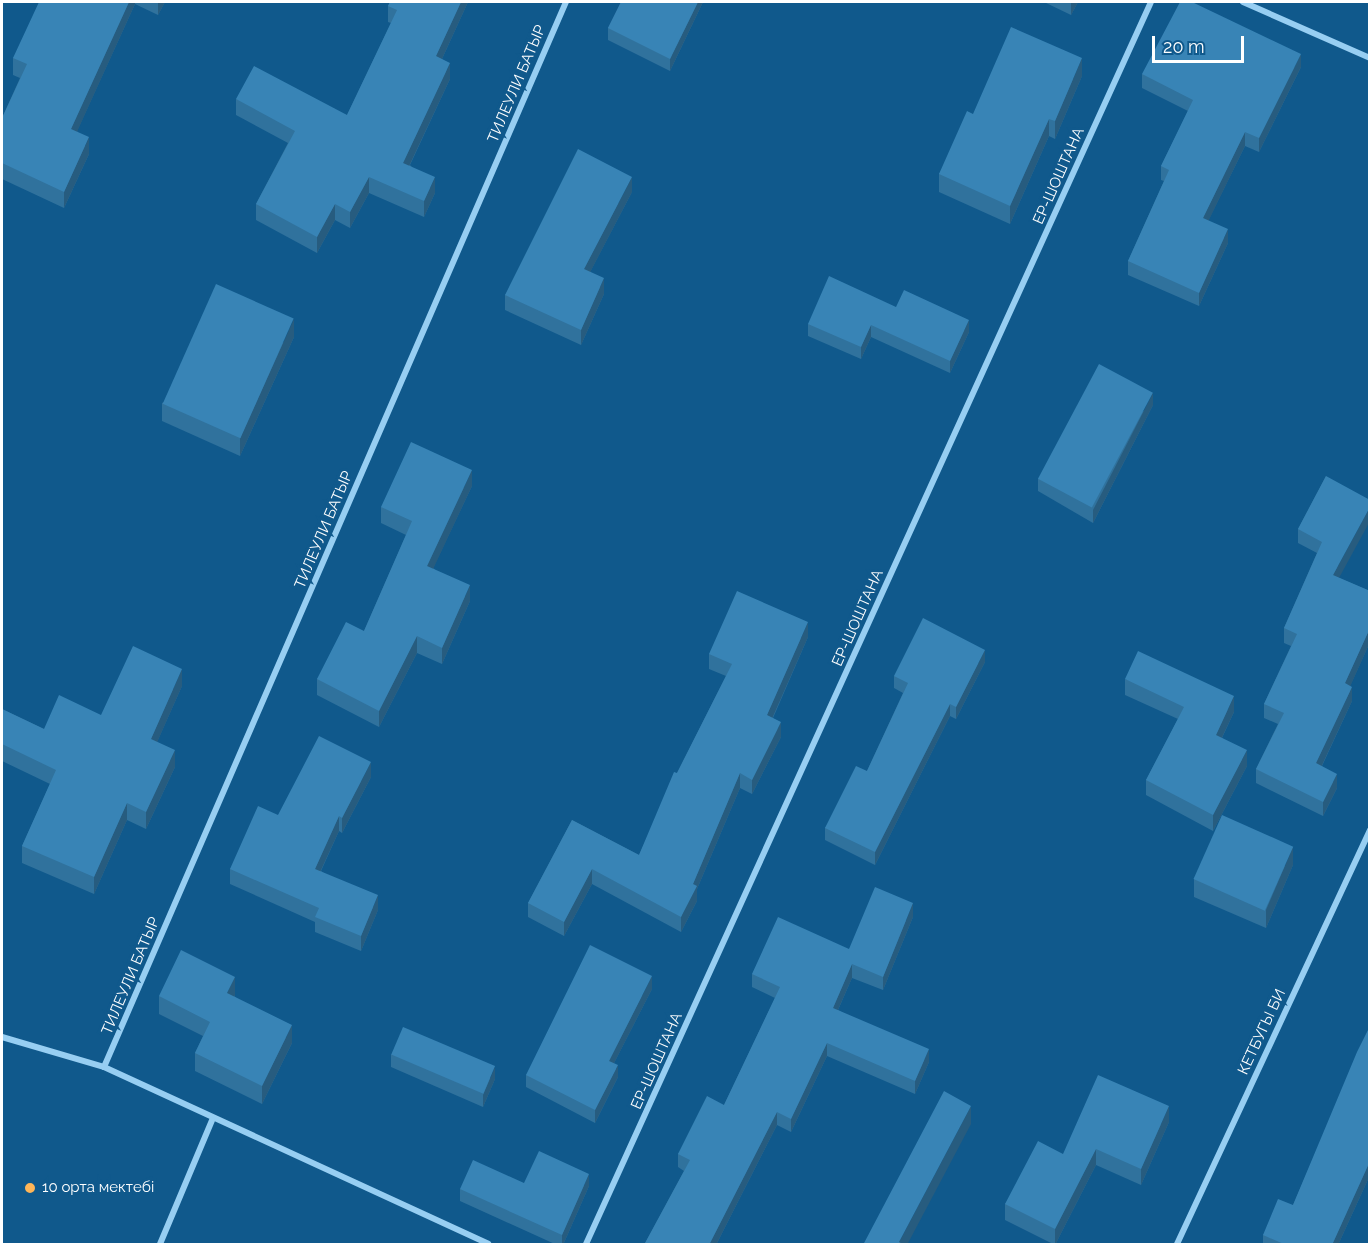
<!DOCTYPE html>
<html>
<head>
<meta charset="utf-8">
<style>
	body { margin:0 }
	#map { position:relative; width:1371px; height:1246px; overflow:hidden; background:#10598c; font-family:Raleway,sans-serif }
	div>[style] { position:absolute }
	.minor>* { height:6px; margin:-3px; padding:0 3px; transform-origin:3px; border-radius:3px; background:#97cef2 }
	.wall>* { inset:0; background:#30729d }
	.shaded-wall>* { inset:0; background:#275c7f }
	.building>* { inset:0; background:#3884b6; transform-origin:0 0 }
	.dots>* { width:16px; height:16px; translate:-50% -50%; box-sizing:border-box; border:3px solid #10598c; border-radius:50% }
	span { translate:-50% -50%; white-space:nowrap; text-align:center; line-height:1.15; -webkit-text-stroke:6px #10598c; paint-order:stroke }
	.street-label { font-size:15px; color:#fff }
	.poi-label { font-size:15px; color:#fff }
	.left { translate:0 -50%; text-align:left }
	.frame { position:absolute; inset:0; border:3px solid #fff; pointer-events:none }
	.scale { position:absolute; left:1152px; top:36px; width:92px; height:27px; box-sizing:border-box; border:3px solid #fff; border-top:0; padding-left:8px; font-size:18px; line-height:21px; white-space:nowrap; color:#fff; -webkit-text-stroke:4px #10598c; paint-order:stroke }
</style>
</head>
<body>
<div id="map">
	<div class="minor">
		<div style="left:1243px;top:2px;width:139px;rotate:23.8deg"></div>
		<div style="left:2px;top:1037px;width:106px;rotate:16.4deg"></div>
		<div style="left:104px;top:1067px;width:423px;rotate:24.7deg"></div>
		<div style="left:104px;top:1067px;width:1161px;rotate:-66.55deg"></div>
		<div style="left:160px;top:1244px;width:134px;rotate:-67.2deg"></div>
		<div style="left:586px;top:1244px;width:1364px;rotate:-65.54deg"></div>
		<div style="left:1177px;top:1244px;width:457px;rotate:-65deg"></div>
	</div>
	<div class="wall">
		<div style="clip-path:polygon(78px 2px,165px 2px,158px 15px,135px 4px,77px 131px,89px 154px,64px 208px,2px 179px,2px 118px,20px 78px,13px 75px,13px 58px)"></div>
		<div style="clip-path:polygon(390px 2px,468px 2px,442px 59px,450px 79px,410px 165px,435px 193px,424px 217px,369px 193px,350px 228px,335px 220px,317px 253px,256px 220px,256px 204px,288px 143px,236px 115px,236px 99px,347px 115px,391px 23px,388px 22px,388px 6px)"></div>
		<div style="clip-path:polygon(621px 2px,703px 2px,670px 71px,608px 40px,608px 28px)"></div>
		<div style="clip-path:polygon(1044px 2px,1078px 2px,1071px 15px)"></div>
		<div style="clip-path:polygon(1301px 67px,1259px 152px,1245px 146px,1208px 221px,1228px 243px,1199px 306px,1128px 275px,1128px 261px,1164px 181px,1161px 180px,1161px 166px,1188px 111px,1142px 88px,1142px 74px)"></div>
		<div style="clip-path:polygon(1082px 76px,1055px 139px,1049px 136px,1010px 224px,939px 192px,939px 174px,973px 114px)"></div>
		<div style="clip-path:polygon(632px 192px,590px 272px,604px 294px,581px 345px,505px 310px,505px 295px)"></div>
		<div style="clip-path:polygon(896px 307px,969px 332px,950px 373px,871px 337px,861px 359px,808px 336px,808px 324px)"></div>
		<div style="clip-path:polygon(294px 337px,240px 456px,162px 421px,162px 403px)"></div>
		<div style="clip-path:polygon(1153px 405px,1093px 523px,1038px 491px,1038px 479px)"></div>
		<div style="clip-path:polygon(1326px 476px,1339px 578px,1370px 591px,1370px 642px,1350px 686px,1352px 701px,1322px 766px,1337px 788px,1323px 816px,1256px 783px,1256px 769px,1278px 724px,1264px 718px,1264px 704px,1291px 646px,1284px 643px,1284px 628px,1317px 553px,1298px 543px,1298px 529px)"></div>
		<div style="clip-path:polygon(472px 486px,433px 568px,470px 601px,442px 664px,417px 653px,379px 727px,317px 695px,317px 679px,364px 631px,406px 535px,381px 523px,381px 507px)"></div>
		<div style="clip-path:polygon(808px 637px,773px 718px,781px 737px,752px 794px,740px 788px,697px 889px,697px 901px,681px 932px,592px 884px,564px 936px,528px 917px,528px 903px,572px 820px,639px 855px,677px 773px,726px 676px,709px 669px,709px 654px)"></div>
		<div style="clip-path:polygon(985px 662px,956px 719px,950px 716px,875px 865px,825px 840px,825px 828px,867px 771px,903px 693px,894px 688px,894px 676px)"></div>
		<div style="clip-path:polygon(1125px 679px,1234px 712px,1222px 738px,1247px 766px,1213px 831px,1146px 795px,1146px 780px,1178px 719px,1125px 695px)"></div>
		<div style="clip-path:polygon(182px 686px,157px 742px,175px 767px,146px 829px,127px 820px,94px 894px,22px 863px,22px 846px,50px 784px,2px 761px,2px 709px,44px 729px,101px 715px)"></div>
		<div style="clip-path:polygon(371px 777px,342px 833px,339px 831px,321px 871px,378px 910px,361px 951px,315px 932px,315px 922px,230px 884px,230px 869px,278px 815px)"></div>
		<div style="clip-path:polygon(1293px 865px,1266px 928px,1194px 897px,1194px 879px)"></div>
		<div style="clip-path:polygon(913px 917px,883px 990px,852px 978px,838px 1010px,929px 1062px,915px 1094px,827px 1056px,791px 1132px,777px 1125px,716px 1245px,644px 1245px,684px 1171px,678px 1167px,678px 1154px,724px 1105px,775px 998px,752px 987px,752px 974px,849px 949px)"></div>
		<div style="clip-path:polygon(652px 989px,614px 1063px,618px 1077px,595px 1123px,526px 1087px,526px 1075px)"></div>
		<div style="clip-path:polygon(235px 995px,234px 996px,292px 1043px,262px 1104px,195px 1071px,195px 1053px,203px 1036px,159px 1014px,159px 996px)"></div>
		<div style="clip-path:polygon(1370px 1026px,1370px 1175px,1338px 1245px,1263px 1245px,1263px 1235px,1293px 1205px)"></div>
		<div style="clip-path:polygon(391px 1054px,495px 1079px,483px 1107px,391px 1067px)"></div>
		<div style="clip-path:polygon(1169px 1122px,1141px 1185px,1096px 1165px,1055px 1245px,1005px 1220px,1005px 1204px,1063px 1154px)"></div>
		<div style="clip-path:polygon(524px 1183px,589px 1186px,563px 1245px,557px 1245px,460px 1201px,460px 1189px)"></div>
	</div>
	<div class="shaded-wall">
		<div style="clip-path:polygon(129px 2px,135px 2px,135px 4px,71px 145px,71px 129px)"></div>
		<div style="clip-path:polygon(158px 2px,165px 2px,158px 15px)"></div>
		<div style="clip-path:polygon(461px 2px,468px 2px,436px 72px,436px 56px)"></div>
		<div style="clip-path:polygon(698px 2px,703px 2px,670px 71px,670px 59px)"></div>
		<div style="clip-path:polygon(1072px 2px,1078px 2px,1071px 15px,1071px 3px)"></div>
		<div style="clip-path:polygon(1301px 54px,1301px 67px,1259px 152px,1259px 138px)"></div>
		<div style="clip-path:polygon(1082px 58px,1082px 76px,1055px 139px,1055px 121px)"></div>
		<div style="clip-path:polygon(450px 63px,450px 79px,403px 179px,403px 163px)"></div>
		<div style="clip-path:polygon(1049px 119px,1049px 136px,1010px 224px,1010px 206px)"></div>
		<div style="clip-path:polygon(1245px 132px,1245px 146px,1203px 232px,1203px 218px)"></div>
		<div style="clip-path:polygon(89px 137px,89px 154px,64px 208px,64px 192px)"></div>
		<div style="clip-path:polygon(369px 177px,369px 193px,350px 228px,350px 212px)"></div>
		<div style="clip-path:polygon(435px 177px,435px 193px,424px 217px,424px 201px)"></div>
		<div style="clip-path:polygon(632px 177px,632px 192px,584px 284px,584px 269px)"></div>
		<div style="clip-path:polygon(335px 204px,335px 220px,317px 253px,317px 237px)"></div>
		<div style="clip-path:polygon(1228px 229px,1228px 243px,1199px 306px,1199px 293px)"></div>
		<div style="clip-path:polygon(604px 278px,604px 294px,581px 345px,581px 330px)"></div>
		<div style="clip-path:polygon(294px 319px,294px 337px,240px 456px,240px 438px)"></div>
		<div style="clip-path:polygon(969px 320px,969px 332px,950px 373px,950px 361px)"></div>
		<div style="clip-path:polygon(871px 325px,871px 337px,861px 359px,861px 347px)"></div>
		<div style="clip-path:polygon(1153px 393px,1153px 405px,1093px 523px,1093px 510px)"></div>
		<div style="clip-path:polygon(472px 470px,472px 486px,427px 582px,427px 566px)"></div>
		<div style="clip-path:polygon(1370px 507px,1370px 521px,1333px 589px,1333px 575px)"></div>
		<div style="clip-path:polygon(470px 585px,470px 601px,442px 664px,442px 648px)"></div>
		<div style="clip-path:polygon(808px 622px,808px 637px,767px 730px,767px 715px)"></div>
		<div style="clip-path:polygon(1370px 628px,1370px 642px,1345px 698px,1345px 683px)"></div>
		<div style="clip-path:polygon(417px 636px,417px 653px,379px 727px,379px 711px)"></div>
		<div style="clip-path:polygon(985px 650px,985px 662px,956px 719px,956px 707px)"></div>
		<div style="clip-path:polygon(182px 669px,182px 686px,151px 756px,151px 739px)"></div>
		<div style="clip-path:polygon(1352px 687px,1352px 701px,1316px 778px,1316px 763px)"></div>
		<div style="clip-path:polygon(1234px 696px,1234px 712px,1216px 750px,1216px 735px)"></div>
		<div style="clip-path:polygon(950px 704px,950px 716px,875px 865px,875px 852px)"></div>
		<div style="clip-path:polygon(781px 722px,781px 737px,752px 794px,752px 780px)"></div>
		<div style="clip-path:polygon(175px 750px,175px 767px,146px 829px,146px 812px)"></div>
		<div style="clip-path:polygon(1247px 750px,1247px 766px,1213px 831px,1213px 815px)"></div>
		<div style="clip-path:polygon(371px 762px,371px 777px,342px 833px,342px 818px)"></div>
		<div style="clip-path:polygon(740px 773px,740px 788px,697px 889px,697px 901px,681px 932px,681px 917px,693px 884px)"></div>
		<div style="clip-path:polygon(1337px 774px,1337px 788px,1323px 816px,1323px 802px)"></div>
		<div style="clip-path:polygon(127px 803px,127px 820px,94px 894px,94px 877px)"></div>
		<div style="clip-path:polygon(339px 816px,339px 831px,315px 883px,315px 869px)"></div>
		<div style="clip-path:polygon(1293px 847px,1293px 865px,1266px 928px,1266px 910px)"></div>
		<div style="clip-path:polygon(592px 869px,592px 884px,564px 936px,564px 922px)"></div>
		<div style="clip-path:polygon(378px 895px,378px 910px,361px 951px,361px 936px)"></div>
		<div style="clip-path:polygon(913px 903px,913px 917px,883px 990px,883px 977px)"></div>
		<div style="clip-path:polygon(852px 964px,852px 978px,833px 1021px,833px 1008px)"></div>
		<div style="clip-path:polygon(652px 976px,652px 989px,609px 1073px,609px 1061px)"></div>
		<div style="clip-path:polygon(235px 977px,235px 995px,227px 1011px,227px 993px)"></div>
		<div style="clip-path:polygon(292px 1025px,292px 1043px,262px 1104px,262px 1086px)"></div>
		<div style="clip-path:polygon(827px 1043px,827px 1056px,791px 1132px,791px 1119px)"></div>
		<div style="clip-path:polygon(929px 1049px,929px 1062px,915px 1094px,915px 1081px)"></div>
		<div style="clip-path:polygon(618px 1065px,618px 1077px,595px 1123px,595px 1110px)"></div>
		<div style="clip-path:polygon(495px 1067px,495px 1079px,483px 1107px,483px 1095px)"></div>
		<div style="clip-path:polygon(971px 1106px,971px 1124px,907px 1245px,899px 1245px,899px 1242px)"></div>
		<div style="clip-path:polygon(1169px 1106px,1169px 1122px,1141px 1185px,1141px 1169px)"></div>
		<div style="clip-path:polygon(777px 1112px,777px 1125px,716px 1245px,709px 1245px)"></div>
		<div style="clip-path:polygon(1096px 1149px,1096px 1165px,1055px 1245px,1055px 1229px)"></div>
		<div style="clip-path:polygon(1370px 1161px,1370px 1175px,1338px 1245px,1332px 1245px)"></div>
		<div style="clip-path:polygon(589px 1174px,589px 1186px,563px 1245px,562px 1245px,562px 1235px)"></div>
	</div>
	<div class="building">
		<div style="clip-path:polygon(39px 2px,75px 2px,78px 3px,78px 2px,129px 2px,71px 129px,89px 137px,64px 192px,2px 163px,2px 118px,27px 64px,13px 58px)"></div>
		<div style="clip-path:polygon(390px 2px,461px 2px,436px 56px,450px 63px,403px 163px,435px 177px,424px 201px,369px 177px,350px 212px,335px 204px,317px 237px,256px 204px,295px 131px,236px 99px,254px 66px,347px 115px,397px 10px,388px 6px)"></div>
		<div style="clip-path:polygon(621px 2px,698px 2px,670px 59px,608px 28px)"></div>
		<div style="clip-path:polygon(1180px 2px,1192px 2px,1301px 54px,1259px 138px,1245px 132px,1203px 218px,1228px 229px,1199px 293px,1128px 261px,1169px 170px,1161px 166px,1193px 100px,1142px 74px)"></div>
		<div style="clip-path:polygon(1011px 27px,1082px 58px,1055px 121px,1049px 119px,1010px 206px,939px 174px,967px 111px,973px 114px)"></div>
		<div style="clip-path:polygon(578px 149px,632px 177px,584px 269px,604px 278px,581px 330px,505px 295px)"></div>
		<div style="clip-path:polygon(829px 276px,896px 307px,904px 290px,969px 320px,950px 361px,871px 325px,861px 347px,808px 324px)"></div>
		<div style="left:216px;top:284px;width:85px;height:131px;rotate:24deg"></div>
		<div style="left:1099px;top:364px;width:61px;height:130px;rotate:28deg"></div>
		<div style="clip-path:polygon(411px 442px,472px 470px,427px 566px,470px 585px,442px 648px,417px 636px,379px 711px,317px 679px,346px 622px,364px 631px,412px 521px,381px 507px)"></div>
		<div style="clip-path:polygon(1326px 476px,1370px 500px,1370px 507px,1333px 575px,1370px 591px,1370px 628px,1345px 683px,1352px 687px,1316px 763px,1337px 774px,1323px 802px,1256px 769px,1284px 713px,1264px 704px,1297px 634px,1284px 628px,1322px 542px,1298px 529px)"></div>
		<div style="clip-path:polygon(737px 591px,808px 622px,767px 715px,781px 722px,752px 780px,740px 773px,693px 884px,697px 886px,681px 917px,592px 869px,564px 922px,528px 903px,572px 820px,639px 855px,674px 772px,677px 773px,732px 664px,709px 654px)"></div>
		<div style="clip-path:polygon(923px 618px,985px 650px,956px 707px,950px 704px,875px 852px,825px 828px,856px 766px,867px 771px,908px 683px,894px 676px)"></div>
		<div style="clip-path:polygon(133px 646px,182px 669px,151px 739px,175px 750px,146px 812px,127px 803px,94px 877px,22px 846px,56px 770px,2px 744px,2px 709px,44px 729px,59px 695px,101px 715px)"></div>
		<div style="clip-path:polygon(1138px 651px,1234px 696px,1216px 735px,1247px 750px,1213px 815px,1146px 780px,1184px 707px,1125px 679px)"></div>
		<div style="clip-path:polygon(319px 736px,371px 762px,342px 818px,339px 816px,315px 869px,378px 895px,361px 936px,315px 917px,319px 908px,230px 869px,258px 806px,278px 815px)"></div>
		<div style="left:1222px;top:815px;width:78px;height:70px;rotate:24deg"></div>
		<div style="clip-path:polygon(875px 887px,913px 903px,883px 977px,852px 964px,833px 1008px,929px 1049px,915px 1081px,827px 1043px,791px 1119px,777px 1112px,709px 1245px,644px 1245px,690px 1160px,678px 1154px,707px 1096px,724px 1105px,780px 987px,752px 974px,778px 917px,849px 949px)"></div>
		<div style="clip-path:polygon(590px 945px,652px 976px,609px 1061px,618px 1065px,595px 1110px,526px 1075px)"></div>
		<div style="clip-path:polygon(181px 950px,235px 977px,227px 993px,292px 1025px,262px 1086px,195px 1053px,210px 1022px,159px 996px)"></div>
		<div style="clip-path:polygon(1370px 1026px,1370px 1161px,1332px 1245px,1286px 1245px,1263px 1235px,1278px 1199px,1293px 1205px,1357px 1052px)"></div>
		<div style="left:403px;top:1027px;width:100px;height:30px;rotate:23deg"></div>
		<div style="clip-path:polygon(1098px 1075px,1169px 1106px,1141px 1169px,1096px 1149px,1055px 1229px,1005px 1204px,1038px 1141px,1063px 1154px)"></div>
		<div style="clip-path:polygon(944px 1091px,971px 1106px,899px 1242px,904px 1245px,863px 1245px)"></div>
		<div style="clip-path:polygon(539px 1151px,589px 1174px,562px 1235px,460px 1189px,473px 1160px,524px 1183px)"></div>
	</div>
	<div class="dots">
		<div style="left:30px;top:1188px;background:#ffb658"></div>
	</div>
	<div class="street-label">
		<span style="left:517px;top:84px;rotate:-67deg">ТИЛЕУЛИ БАТЫР</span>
		<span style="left:1059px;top:176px;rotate:-66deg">ЕР-ШОШТАНА</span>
		<span style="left:324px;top:530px;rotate:-67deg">ТИЛЕУЛИ БАТЫР</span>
		<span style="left:858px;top:618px;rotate:-66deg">ЕР-ШОШТАНА</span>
		<span style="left:131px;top:976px;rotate:-67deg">ТИЛЕУЛИ БАТЫР</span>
		<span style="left:1262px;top:1032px;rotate:-65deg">КЕТБУГЫ БИ</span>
		<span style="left:657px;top:1061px;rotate:-66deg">ЕР-ШОШТАНА</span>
	</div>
	<div class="poi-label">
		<span class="left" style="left:42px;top:1188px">10 орта мектебі</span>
	</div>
	<div class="frame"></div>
	<div class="scale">20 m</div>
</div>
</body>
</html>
